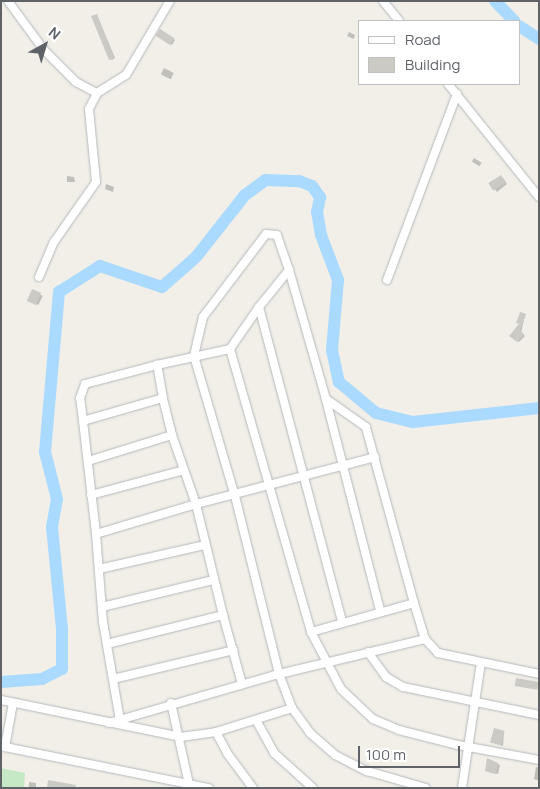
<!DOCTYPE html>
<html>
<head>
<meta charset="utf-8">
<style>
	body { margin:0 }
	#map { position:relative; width:540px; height:789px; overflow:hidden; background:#f1efe8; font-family:Manrope,sans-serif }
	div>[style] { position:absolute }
	.green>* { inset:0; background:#c5e8c5 }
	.shadow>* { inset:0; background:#0003; transform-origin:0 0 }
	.river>* { height:12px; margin:-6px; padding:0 6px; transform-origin:6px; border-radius:6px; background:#aadaff }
	.building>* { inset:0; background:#cccac5; transform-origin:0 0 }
	.roads { filter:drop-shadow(0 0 1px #b5b8bc) drop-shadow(0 0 1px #b5b8bc) }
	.minor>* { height:8px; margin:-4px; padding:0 4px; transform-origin:4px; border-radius:4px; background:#fff }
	span { translate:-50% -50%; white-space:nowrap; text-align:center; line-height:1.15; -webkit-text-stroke:5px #fff; paint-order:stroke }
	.frame { position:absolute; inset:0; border:2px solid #5f6368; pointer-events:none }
	.legend { position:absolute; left:358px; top:20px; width:162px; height:65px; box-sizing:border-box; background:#fff; border:1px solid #bfc1c3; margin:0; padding:6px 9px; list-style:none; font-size:15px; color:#5f6368 }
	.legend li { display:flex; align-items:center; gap:10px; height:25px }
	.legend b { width:25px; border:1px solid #bfc1c3 }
	.north { position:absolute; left:20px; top:20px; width:50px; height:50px; -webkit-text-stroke:4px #fff; paint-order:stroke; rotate:39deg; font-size:14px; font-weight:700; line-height:20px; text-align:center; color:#5f6368 }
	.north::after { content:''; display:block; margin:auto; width:18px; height:22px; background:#5f6368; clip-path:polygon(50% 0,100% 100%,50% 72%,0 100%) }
	.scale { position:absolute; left:358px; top:746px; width:102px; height:22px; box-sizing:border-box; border:2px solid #5f6368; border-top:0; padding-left:6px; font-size:15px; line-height:18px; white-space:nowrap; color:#5f6368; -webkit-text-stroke:4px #fff; paint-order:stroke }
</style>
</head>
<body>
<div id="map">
	<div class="green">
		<div style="clip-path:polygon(1px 768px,25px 773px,24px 788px,1px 788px)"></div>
	</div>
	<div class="shadow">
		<div style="clip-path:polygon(97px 15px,115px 58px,112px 60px,110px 59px)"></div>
		<div style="clip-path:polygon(161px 30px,175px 40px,172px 45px,157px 36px)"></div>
		<div style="clip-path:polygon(349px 32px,355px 35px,354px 39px,347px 36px)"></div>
		<div style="left:164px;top:68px;width:11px;height:7px;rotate:27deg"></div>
		<div style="left:474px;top:158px;width:9px;height:4px;rotate:32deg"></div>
		<div style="clip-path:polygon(67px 176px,74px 177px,75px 182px,67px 182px)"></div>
		<div style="clip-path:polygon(503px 178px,507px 184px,497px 192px,491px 184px)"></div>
		<div style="clip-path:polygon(106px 184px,114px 187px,113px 192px,105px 189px)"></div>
		<div style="left:33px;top:291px;width:11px;height:10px;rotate:27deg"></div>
		<div style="clip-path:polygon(525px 315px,521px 333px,525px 336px,519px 342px,511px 336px)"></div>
		<div style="clip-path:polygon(504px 732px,503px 746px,494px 743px)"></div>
		<div style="clip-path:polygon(488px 759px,500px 765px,498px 774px,488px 772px)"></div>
		<div style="clip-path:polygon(536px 767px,539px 768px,539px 781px,534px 779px)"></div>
		<div style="clip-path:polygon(29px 782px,36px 783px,36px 788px,29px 788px)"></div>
	</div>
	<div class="river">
		<div style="left:495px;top:1px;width:28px;rotate:46deg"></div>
		<div style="left:519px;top:26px;width:24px;rotate:33deg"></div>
		<div style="left:1px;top:682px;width:41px;rotate:-4.2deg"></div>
		<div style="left:42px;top:679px;width:22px;rotate:-27deg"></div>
		<div style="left:62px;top:669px;width:40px;rotate:-90deg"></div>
		<div style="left:62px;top:629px;width:102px;rotate:-95.6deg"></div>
		<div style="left:52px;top:527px;width:28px;rotate:-80deg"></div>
		<div style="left:57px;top:499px;width:49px;rotate:-104.3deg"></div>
		<div style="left:45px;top:452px;width:161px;rotate:-85deg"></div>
		<div style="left:59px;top:292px;width:49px;rotate:-32.4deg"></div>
		<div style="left:100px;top:266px;width:65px;rotate:18.7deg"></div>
		<div style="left:162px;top:287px;width:45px;rotate:-41.4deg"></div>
		<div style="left:196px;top:257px;width:79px;rotate:-51.7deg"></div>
		<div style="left:245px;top:195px;width:26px;rotate:-36deg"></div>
		<div style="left:266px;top:180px;width:33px;rotate:2deg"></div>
		<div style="left:299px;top:181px;width:14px;rotate:21deg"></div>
		<div style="left:312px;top:186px;width:14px;rotate:54deg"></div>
		<div style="left:320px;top:197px;width:15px;rotate:101deg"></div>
		<div style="left:317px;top:212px;width:23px;rotate:80deg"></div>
		<div style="left:321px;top:235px;width:48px;rotate:69.3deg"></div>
		<div style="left:338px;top:280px;width:70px;rotate:94.9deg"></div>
		<div style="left:332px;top:350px;width:33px;rotate:78deg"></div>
		<div style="left:339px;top:382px;width:48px;rotate:40deg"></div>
		<div style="left:376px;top:413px;width:38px;rotate:14deg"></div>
		<div style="left:413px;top:422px;width:127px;rotate:-6.3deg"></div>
	</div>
	<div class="building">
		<div style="clip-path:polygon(97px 14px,114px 58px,109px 60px,91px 16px)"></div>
		<div style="left:160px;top:29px;width:17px;height:8px;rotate:33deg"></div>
		<div style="left:501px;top:175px;width:9px;height:15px;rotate:58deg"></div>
		<div style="left:32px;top:289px;width:10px;height:13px;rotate:24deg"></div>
		<div style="clip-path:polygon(520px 312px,526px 314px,520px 331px,524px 334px,517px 342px,509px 336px,519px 324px,516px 323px)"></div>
		<div style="left:516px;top:678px;width:23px;height:8px;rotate:10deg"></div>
		<div style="left:494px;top:728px;width:11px;height:15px;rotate:15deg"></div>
		<div style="clip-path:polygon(487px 758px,498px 763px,496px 774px,485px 771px)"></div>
		<div style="clip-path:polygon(48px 780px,76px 785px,75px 788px,47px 788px)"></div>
	</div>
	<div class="roads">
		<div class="minor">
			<div style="left:8px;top:1px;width:61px;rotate:53.7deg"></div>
			<div style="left:44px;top:50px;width:45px;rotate:45deg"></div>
			<div style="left:76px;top:82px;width:24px;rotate:28deg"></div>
			<div style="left:97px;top:93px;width:34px;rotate:-32deg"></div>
			<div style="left:126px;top:75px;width:86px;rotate:-59.3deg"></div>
			<div style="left:383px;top:1px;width:26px;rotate:51deg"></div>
			<div style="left:448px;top:84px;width:145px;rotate:51.2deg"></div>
			<div style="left:39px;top:277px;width:38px;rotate:-67deg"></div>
			<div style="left:54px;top:242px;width:73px;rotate:-55deg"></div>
			<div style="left:96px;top:182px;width:73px;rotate:-95.5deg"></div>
			<div style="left:89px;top:109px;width:18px;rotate:-63deg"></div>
			<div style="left:387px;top:280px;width:199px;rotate:-69.4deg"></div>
			<div style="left:259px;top:307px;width:48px;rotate:-51deg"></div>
			<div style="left:230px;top:349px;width:294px;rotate:74deg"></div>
			<div style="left:311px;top:632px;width:64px;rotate:62.2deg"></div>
			<div style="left:341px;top:689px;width:44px;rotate:43.2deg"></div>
			<div style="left:373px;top:719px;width:28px;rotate:23deg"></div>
			<div style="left:399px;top:730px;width:61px;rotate:14.3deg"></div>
			<div style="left:458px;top:745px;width:82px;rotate:10.5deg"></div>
			<div style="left:163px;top:398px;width:34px;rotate:-100deg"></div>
			<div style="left:157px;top:365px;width:75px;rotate:-12.4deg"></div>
			<div style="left:230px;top:349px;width:51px;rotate:-55.4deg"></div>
			<div style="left:259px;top:307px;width:325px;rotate:75.2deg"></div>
			<div style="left:83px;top:421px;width:23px;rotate:-97deg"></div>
			<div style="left:80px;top:398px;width:15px;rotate:-70deg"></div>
			<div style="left:85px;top:384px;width:74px;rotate:-14.8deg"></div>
			<div style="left:88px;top:461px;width:88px;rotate:-17.2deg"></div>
			<div style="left:91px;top:495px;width:96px;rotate:-15deg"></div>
			<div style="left:96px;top:534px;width:88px;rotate:85.5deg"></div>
			<div style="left:103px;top:622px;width:99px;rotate:80.2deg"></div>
			<div style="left:99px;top:569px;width:109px;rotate:-12.8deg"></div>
			<div style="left:414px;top:603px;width:38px;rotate:73deg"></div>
			<div style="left:102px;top:607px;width:115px;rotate:-13.6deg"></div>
			<div style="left:380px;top:610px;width:218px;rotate:-104.4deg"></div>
			<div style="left:326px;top:399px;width:134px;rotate:-106deg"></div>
			<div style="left:289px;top:270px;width:37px;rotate:-109deg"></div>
			<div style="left:277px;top:235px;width:11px;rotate:-175deg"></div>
			<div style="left:266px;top:234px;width:104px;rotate:127.2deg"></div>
			<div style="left:203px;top:317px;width:40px;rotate:103deg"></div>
			<div style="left:194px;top:356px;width:146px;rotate:73.7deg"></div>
			<div style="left:235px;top:496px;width:183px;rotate:76.1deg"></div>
			<div style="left:279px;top:674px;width:36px;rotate:69deg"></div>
			<div style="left:292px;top:708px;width:31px;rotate:54deg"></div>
			<div style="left:310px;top:733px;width:33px;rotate:41deg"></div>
			<div style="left:335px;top:755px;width:36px;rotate:27deg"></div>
			<div style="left:367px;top:771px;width:61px;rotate:16.1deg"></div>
			<div style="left:223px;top:615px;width:114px;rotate:-103.7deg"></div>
			<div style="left:196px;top:504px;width:73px;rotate:-109.2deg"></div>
			<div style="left:172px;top:435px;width:38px;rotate:-104deg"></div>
			<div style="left:163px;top:398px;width:83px;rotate:164deg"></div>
			<div style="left:83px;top:421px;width:114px;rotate:83.4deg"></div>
			<div style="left:96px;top:534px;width:104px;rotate:-16.7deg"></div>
			<div style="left:196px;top:504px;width:185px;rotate:-14.7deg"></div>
			<div style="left:311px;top:632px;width:107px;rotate:-15.7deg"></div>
			<div style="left:414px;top:603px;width:182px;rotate:-105.3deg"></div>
			<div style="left:366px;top:427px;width:49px;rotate:-145deg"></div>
			<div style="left:107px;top:644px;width:120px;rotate:-14deg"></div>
			<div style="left:223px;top:615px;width:72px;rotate:74.6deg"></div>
			<div style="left:368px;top:652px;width:31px;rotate:54deg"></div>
			<div style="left:386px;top:677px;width:20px;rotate:30deg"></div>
			<div style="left:403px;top:687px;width:139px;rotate:11.6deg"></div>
			<div style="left:113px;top:679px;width:124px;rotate:-13.5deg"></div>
			<div style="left:1px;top:700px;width:184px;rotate:11.6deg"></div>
			<div style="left:181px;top:737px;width:35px;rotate:-8deg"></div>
			<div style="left:216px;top:732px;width:80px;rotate:-17.5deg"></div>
			<div style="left:13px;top:703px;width:45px;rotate:100.3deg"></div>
			<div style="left:5px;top:747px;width:208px;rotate:11.4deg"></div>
			<div style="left:171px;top:703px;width:83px;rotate:77.5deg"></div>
			<div style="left:256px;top:720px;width:38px;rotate:61deg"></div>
			<div style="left:274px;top:753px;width:52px;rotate:41.9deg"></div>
			<div style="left:109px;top:723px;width:173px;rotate:-16.1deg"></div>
			<div style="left:275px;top:675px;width:154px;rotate:-13.5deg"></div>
			<div style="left:425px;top:639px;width:19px;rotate:47deg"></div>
			<div style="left:438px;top:653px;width:103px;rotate:11.7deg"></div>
			<div style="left:216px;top:732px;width:24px;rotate:62deg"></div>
			<div style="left:227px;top:753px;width:44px;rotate:53.4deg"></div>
			<div style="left:462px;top:788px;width:126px;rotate:-81.4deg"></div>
		</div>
	</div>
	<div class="frame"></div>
	<ul class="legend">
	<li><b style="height:6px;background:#fff"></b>Road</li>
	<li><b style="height:14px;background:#cccac5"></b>Building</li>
	</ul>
	<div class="north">N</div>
	<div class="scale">100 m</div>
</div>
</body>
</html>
